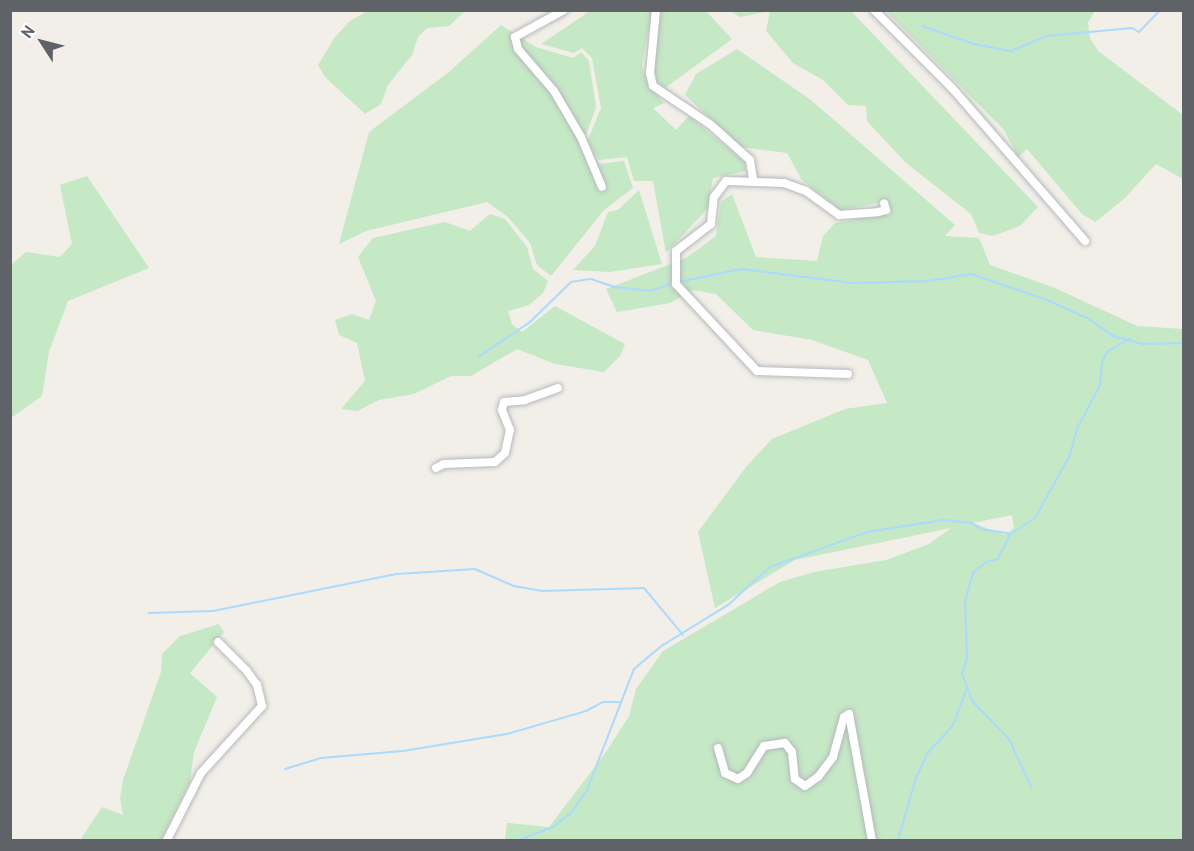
<!DOCTYPE html>
<html>
<head>
<meta charset="utf-8">
<style>
	body { margin:0 }
	#map { position:relative; width:1194px; height:851px; overflow:hidden; background:#f1efe8; font-family:"PT Sans",sans-serif }
	div>[style] { position:absolute }
	.green>* { inset:0; background:#c5e8c5 }
	.stream>* { height:2px; margin:-1px; padding:0 1px; transform-origin:1px; border-radius:1px; background:#aadaff }
	.roads { filter:drop-shadow(0 0 2px #b5b8bc) drop-shadow(0 0 2px #b5b8bc) }
	.street>* { height:8px; margin:-4px; padding:0 4px; transform-origin:4px; border-radius:4px; background:#fff }
	span { translate:-50% -50%; white-space:nowrap; text-align:center; line-height:1.15; -webkit-text-stroke:4.5px #fff; paint-order:stroke }
	.frame { position:absolute; inset:0; border:12px solid #5f6368; pointer-events:none }
	.north { position:absolute; left:12px; top:12px; width:60px; height:60px; -webkit-text-stroke:4px #fff; paint-order:stroke; rotate:306deg; font-size:16px; font-weight:700; line-height:24px; text-align:center; color:#5f6368 }
	.north::after { content:''; display:block; margin:auto; width:21px; height:27px; background:#5f6368; clip-path:polygon(50% 0,100% 100%,50% 72%,0 100%) }
</style>
</head>
<body>
<div id="map">
	<div class="green">
		<div style="clip-path:polygon(369px 10px,465px 11px,449px 26px,427px 28px,418px 37px,412px 55px,388px 85px,381px 104px,365px 114px,325px 77px,318px 65px,335px 37px,350px 21px)"></div>
		<div style="clip-path:polygon(590px 11px,652px 11px,642px 65px,647px 83px,664px 103px,653px 108px,676px 130px,689px 116px,744px 161px,746px 171px,713px 178px,708px 208px,666px 253px,653px 181px,634px 181px,627px 157px,599px 160px,592px 149px,599px 164px,624px 161px,633px 188px,604px 210px,551px 276px,537px 265px,530px 243px,508px 217px,487px 202px,366px 231px,339px 244px,369px 132px,449px 72px,501px 25px,536px 47px,573px 58px,581px 52px,589px 61px,596px 107px,586px 135px,588px 140px,601px 108px,592px 58px,582px 48px,574px 53px,541px 44px)"></div>
		<div style="clip-path:polygon(661px 11px,706px 11px,732px 39px,665px 88px,658px 83px,653px 68px)"></div>
		<div style="clip-path:polygon(730px 11px,851px 11px,1038px 207px,1020px 226px,993px 236px,979px 233px,971px 214px,905px 162px,867px 121px,866px 106px,848px 105px,823px 80px,793px 63px,766px 31px,770px 11px,740px 17px)"></div>
		<div style="clip-path:polygon(886px 11px,1095px 11px,1088px 22px,1090px 38px,1098px 51px,1183px 115px,1183px 179px,1156px 164px,1124px 199px,1095px 222px,1082px 214px,1027px 149px,1018px 157px,1004px 130px)"></div>
		<div style="clip-path:polygon(evenodd,737px 49px,811px 100px,955px 225px,945px 236px,979px 238px,990px 265px,1055px 288px,1137px 326px,1183px 329px,1183px 840px,505px 840px,507px 823px,549px 827px,604px 755px,629px 716px,636px 689px,663px 651px,780px 582px,814px 572px,886px 560px,929px 544px,951px 528px,795px 560px,715px 608px,698px 532px,746px 467px,772px 439px,845px 409px,887px 403px,868px 360px,812px 340px,753px 330px,716px 294px,693px 290px,670px 303px,617px 312px,606px 289px,686px 258px,716px 236px,721px 202px,732px 194px,756px 257px,817px 261px,823px 236px,835px 223px,891px 214px,888px 201px,840px 210px,802px 180px,787px 153px,741px 147px,685px 95px,696px 74px,737px 49px,1012px 515px,1014px 528px,1005px 535px,973px 523px,1012px 515px)"></div>
		<div style="clip-path:polygon(87px 176px,149px 268px,68px 301px,49px 352px,42px 396px,11px 418px,11px 265px,26px 252px,60px 257px,72px 244px,60px 185px)"></div>
		<div style="clip-path:polygon(639px 190px,662px 264px,609px 272px,573px 270px,595px 246px,608px 212px,618px 210px)"></div>
		<div style="clip-path:polygon(490px 214px,505px 219px,527px 247px,533px 269px,548px 281px,543px 293px,529px 305px,508px 311px,512px 324px,522px 332px,555px 306px,625px 344px,620px 356px,604px 372px,555px 364px,517px 349px,471px 376px,451px 376px,414px 394px,379px 400px,357px 411px,341px 409px,365px 381px,357px 343px,339px 335px,335px 320px,352px 314px,369px 320px,376px 301px,358px 257px,373px 238px,445px 222px,470px 231px)"></div>
		<div style="clip-path:polygon(219px 624px,224px 632px,190px 673px,217px 697px,194px 752px,190px 782px,161px 840px,80px 840px,102px 807px,123px 815px,120px 798px,123px 780px,161px 672px,162px 654px,180px 636px)"></div>
	</div>
	<div class="stream">
		<div style="left:922px;top:26px;width:55px;rotate:19.1deg"></div>
		<div style="left:974px;top:44px;width:38px;rotate:11deg"></div>
		<div style="left:1011px;top:51px;width:39px;rotate:-23deg"></div>
		<div style="left:1047px;top:36px;width:85px;rotate:-5.4deg"></div>
		<div style="left:1132px;top:28px;width:8px;rotate:30deg"></div>
		<div style="left:1139px;top:32px;width:30px;rotate:-46deg"></div>
		<div style="left:678px;top:282px;width:65px;rotate:-11.5deg"></div>
		<div style="left:742px;top:269px;width:111px;rotate:7.3deg"></div>
		<div style="left:852px;top:283px;width:77px;rotate:-1.5deg"></div>
		<div style="left:929px;top:281px;width:43px;rotate:-9.5deg"></div>
		<div style="left:971px;top:274px;width:80px;rotate:18.9deg"></div>
		<div style="left:1047px;top:300px;width:46px;rotate:24.3deg"></div>
		<div style="left:1089px;top:319px;width:29px;rotate:35deg"></div>
		<div style="left:1113px;top:336px;width:30px;rotate:15deg"></div>
		<div style="left:1142px;top:344px;width:42px;rotate:-1.4deg"></div>
		<div style="left:478px;top:357px;width:63px;rotate:-33.9deg"></div>
		<div style="left:530px;top:322px;width:57px;rotate:-44.3deg"></div>
		<div style="left:571px;top:282px;width:20px;rotate:-9deg"></div>
		<div style="left:591px;top:279px;width:24px;rotate:19deg"></div>
		<div style="left:614px;top:287px;width:36px;rotate:6deg"></div>
		<div style="left:650px;top:291px;width:24px;rotate:-19deg"></div>
		<div style="left:1010px;top:535px;width:27px;rotate:117deg"></div>
		<div style="left:998px;top:559px;width:12px;rotate:166deg"></div>
		<div style="left:986px;top:562px;width:17px;rotate:140deg"></div>
		<div style="left:973px;top:573px;width:29px;rotate:106deg"></div>
		<div style="left:965px;top:601px;width:57px;rotate:88deg"></div>
		<div style="left:967px;top:658px;width:17px;rotate:107deg"></div>
		<div style="left:962px;top:674px;width:30px;rotate:69deg"></div>
		<div style="left:973px;top:702px;width:52px;rotate:45.8deg"></div>
		<div style="left:1009px;top:739px;width:53px;rotate:65.4deg"></div>
		<div style="left:149px;top:613px;width:64px;rotate:-1.8deg"></div>
		<div style="left:213px;top:611px;width:188px;rotate:-11.4deg"></div>
		<div style="left:397px;top:574px;width:78px;rotate:-3.7deg"></div>
		<div style="left:475px;top:569px;width:43px;rotate:23.6deg"></div>
		<div style="left:514px;top:586px;width:29px;rotate:10deg"></div>
		<div style="left:543px;top:591px;width:101px;rotate:-1.7deg"></div>
		<div style="left:644px;top:588px;width:61px;rotate:50.3deg"></div>
		<div style="left:285px;top:769px;width:38px;rotate:-17deg"></div>
		<div style="left:321px;top:758px;width:82px;rotate:-4.9deg"></div>
		<div style="left:403px;top:751px;width:105px;rotate:-9.3deg"></div>
		<div style="left:507px;top:734px;width:82px;rotate:-16.2deg"></div>
		<div style="left:586px;top:711px;width:19px;rotate:-28deg"></div>
		<div style="left:603px;top:702px;width:18px"></div>
		<div style="left:519px;top:840px;width:36px;rotate:-21deg"></div>
		<div style="left:553px;top:827px;width:23px;rotate:-38deg"></div>
		<div style="left:571px;top:813px;width:28px;rotate:-55deg"></div>
		<div style="left:587px;top:790px;width:130px;rotate:-68.8deg"></div>
		<div style="left:634px;top:669px;width:38px;rotate:-40deg"></div>
		<div style="left:663px;top:645px;width:76px;rotate:-31.6deg"></div>
		<div style="left:728px;top:605px;width:57px;rotate:-42.1deg"></div>
		<div style="left:770px;top:567px;width:103px;rotate:-19.8deg"></div>
		<div style="left:867px;top:532px;width:77px;rotate:-9deg"></div>
		<div style="left:943px;top:520px;width:29px;rotate:6deg"></div>
		<div style="left:972px;top:523px;width:11px;rotate:34deg"></div>
		<div style="left:981px;top:529px;width:30px;rotate:9deg"></div>
		<div style="left:1011px;top:534px;width:29px;rotate:-34deg"></div>
		<div style="left:1035px;top:518px;width:72px;rotate:-60.9deg"></div>
		<div style="left:1070px;top:455px;width:27px;rotate:-75deg"></div>
		<div style="left:1077px;top:429px;width:50px;rotate:-62.4deg"></div>
		<div style="left:1100px;top:385px;width:23px;rotate:-85deg"></div>
		<div style="left:1102px;top:362px;width:11px;rotate:-63deg"></div>
		<div style="left:1107px;top:352px;width:26px;rotate:-31deg"></div>
		<div style="left:898px;top:840px;width:65px;rotate:-73.8deg"></div>
		<div style="left:916px;top:778px;width:26px;rotate:-65deg"></div>
		<div style="left:927px;top:754px;width:39px;rotate:-48deg"></div>
		<div style="left:953px;top:725px;width:40px;rotate:-69deg"></div>
	</div>
	<div class="roads">
		<div class="street">
			<div style="left:564px;top:10px;width:56px;rotate:151.1deg"></div>
			<div style="left:515px;top:37px;width:12px;rotate:76deg"></div>
			<div style="left:518px;top:49px;width:55px;rotate:49.4deg"></div>
			<div style="left:554px;top:91px;width:53px;rotate:59.6deg"></div>
			<div style="left:581px;top:137px;width:54px;rotate:67.2deg"></div>
			<div style="left:656px;top:10px;width:63px;rotate:95.4deg"></div>
			<div style="left:650px;top:73px;width:13px;rotate:77deg"></div>
			<div style="left:653px;top:86px;width:70px;rotate:33.9deg"></div>
			<div style="left:711px;top:125px;width:52px;rotate:41.9deg"></div>
			<div style="left:750px;top:160px;width:20px;rotate:81deg"></div>
			<div style="left:874px;top:10px;width:110px;rotate:45deg"></div>
			<div style="left:952px;top:88px;width:203px;rotate:49deg"></div>
			<div style="left:848px;top:374px;width:91px;rotate:-178.1deg"></div>
			<div style="left:757px;top:371px;width:119px;rotate:-133deg"></div>
			<div style="left:676px;top:284px;width:33px;rotate:-90deg"></div>
			<div style="left:676px;top:251px;width:44px;rotate:-37.6deg"></div>
			<div style="left:711px;top:224px;width:27px;rotate:-84deg"></div>
			<div style="left:714px;top:197px;width:20px;rotate:-53deg"></div>
			<div style="left:726px;top:181px;width:58px;rotate:2deg"></div>
			<div style="left:784px;top:183px;width:23px;rotate:20deg"></div>
			<div style="left:806px;top:191px;width:41px;rotate:36deg"></div>
			<div style="left:839px;top:215px;width:39px;rotate:-4deg"></div>
			<div style="left:878px;top:212px;width:8px;rotate:-14deg"></div>
			<div style="left:886px;top:210px;width:7px;rotate:-106deg"></div>
			<div style="left:436px;top:468px;width:9px;rotate:-27deg"></div>
			<div style="left:444px;top:464px;width:51px;rotate:-2.2deg"></div>
			<div style="left:495px;top:462px;width:13px;rotate:-42deg"></div>
			<div style="left:505px;top:453px;width:24px;rotate:-78deg"></div>
			<div style="left:510px;top:430px;width:22px;rotate:-112deg"></div>
			<div style="left:502px;top:410px;width:8px;rotate:-76deg"></div>
			<div style="left:504px;top:402px;width:21px;rotate:-5deg"></div>
			<div style="left:525px;top:400px;width:35px;rotate:-20deg"></div>
			<div style="left:718px;top:748px;width:26px;rotate:74deg"></div>
			<div style="left:725px;top:773px;width:14px;rotate:25deg"></div>
			<div style="left:738px;top:779px;width:11px;rotate:-34deg"></div>
			<div style="left:747px;top:773px;width:32px;rotate:-58deg"></div>
			<div style="left:764px;top:746px;width:21px;rotate:-8deg"></div>
			<div style="left:785px;top:743px;width:11px;rotate:52deg"></div>
			<div style="left:792px;top:752px;width:27px;rotate:84deg"></div>
			<div style="left:795px;top:779px;width:12px;rotate:35deg"></div>
			<div style="left:805px;top:786px;width:16px;rotate:-35deg"></div>
			<div style="left:818px;top:777px;width:25px;rotate:-53deg"></div>
			<div style="left:833px;top:757px;width:41px;rotate:-74.6deg"></div>
			<div style="left:844px;top:717px;width:6px;rotate:-31deg"></div>
			<div style="left:849px;top:714px;width:128px;rotate:79.7deg"></div>
			<div style="left:167px;top:840px;width:75px;rotate:-63.1deg"></div>
			<div style="left:201px;top:773px;width:91px;rotate:-47.7deg"></div>
			<div style="left:262px;top:706px;width:22px;rotate:-103deg"></div>
			<div style="left:257px;top:685px;width:17px;rotate:-126deg"></div>
			<div style="left:247px;top:671px;width:41px;rotate:-135deg"></div>
		</div>
	</div>
	<div class="frame"></div>
	<div class="north">N</div>
</div>
</body>
</html>
